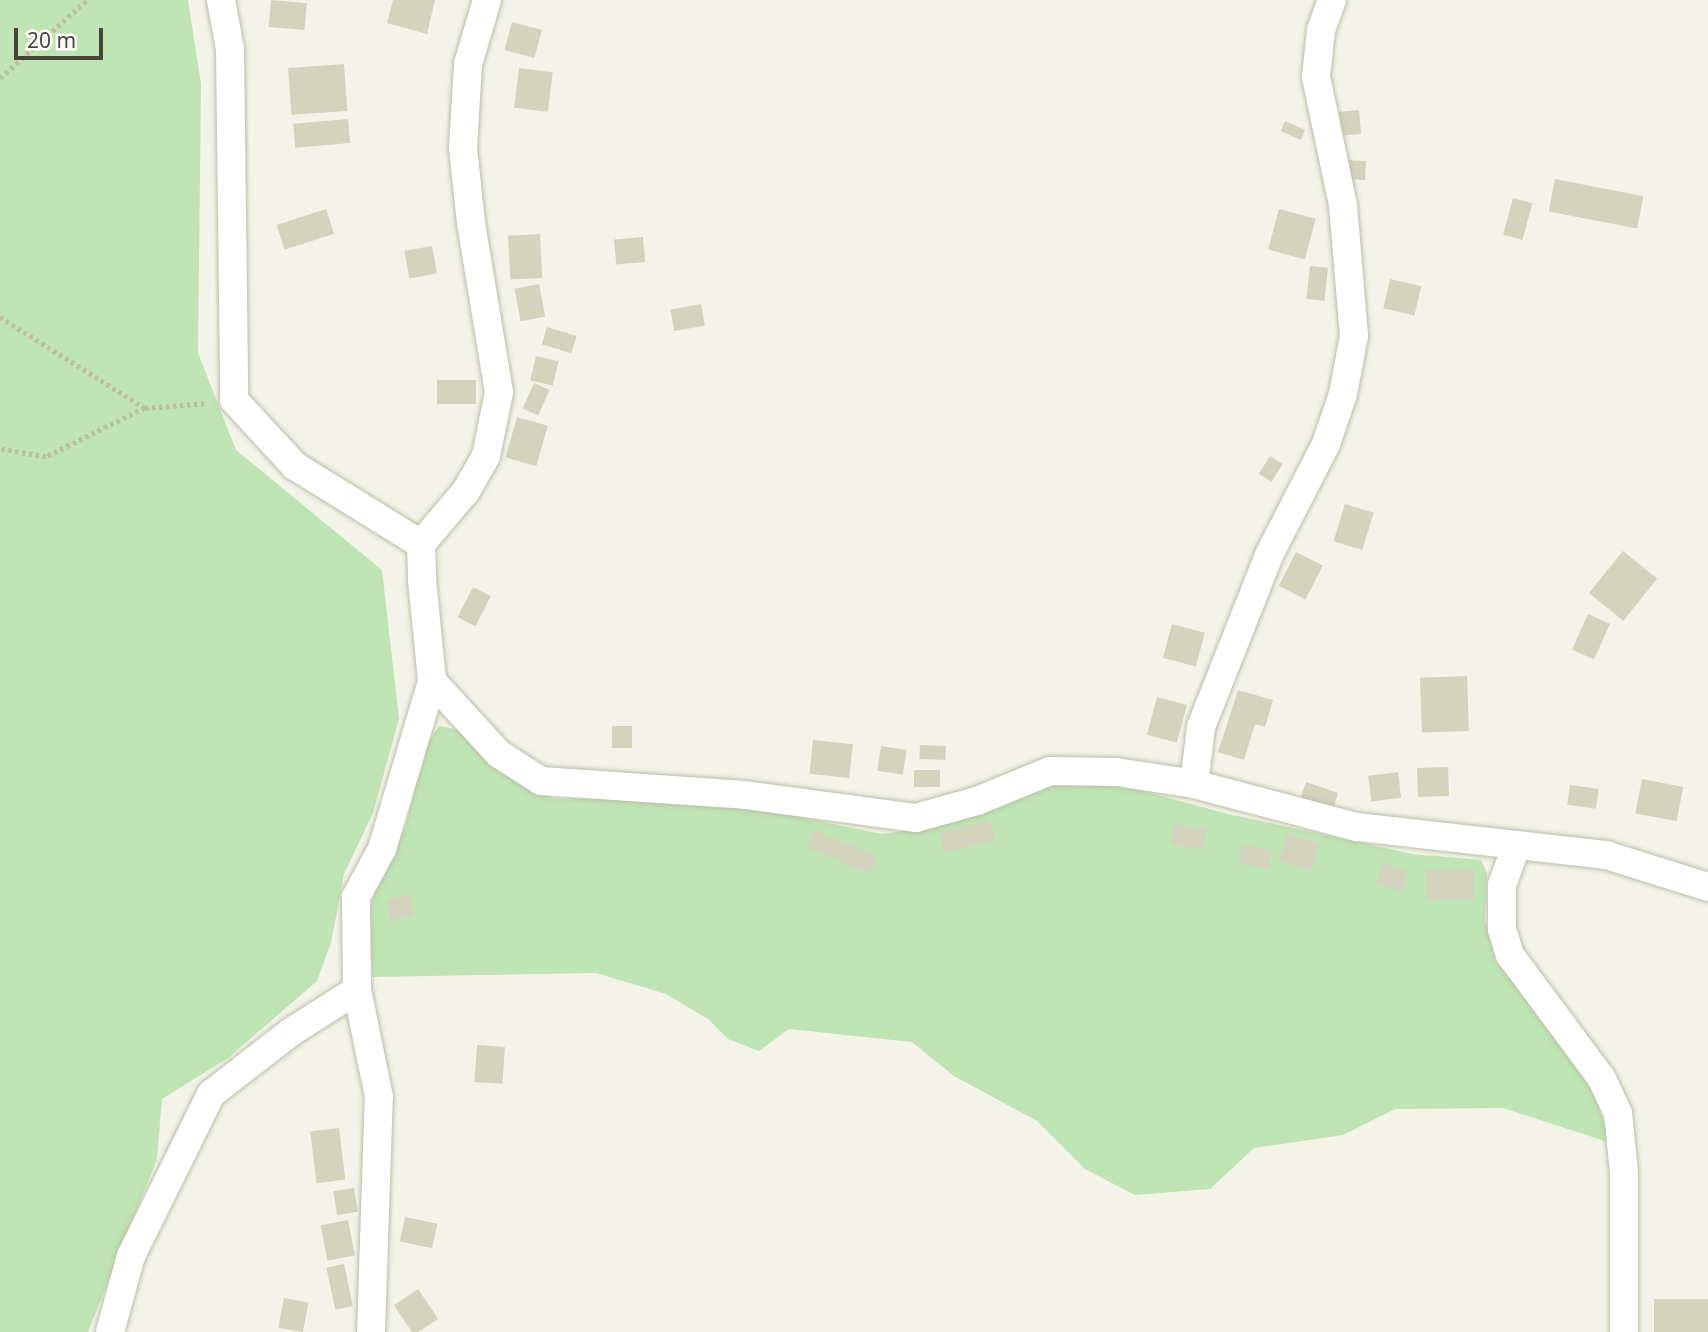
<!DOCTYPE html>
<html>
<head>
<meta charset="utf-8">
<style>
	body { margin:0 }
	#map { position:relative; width:1708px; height:1332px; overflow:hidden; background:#f3f3e8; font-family:"Noto Sans",sans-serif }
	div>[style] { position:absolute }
	.green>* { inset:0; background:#bee5b3 }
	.building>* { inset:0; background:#d4d3be; transform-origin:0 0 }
	.path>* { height:4.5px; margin-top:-2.25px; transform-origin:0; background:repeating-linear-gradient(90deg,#bfbe9d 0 3.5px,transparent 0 7px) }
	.roads { filter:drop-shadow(0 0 2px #bebeab) drop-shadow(0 0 2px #bebeab) }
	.street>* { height:28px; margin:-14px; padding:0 14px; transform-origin:14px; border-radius:14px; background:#fff }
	span { translate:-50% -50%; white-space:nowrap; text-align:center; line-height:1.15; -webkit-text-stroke:5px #fff; paint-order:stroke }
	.scale { position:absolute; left:14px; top:28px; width:89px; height:32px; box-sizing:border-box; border:4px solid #464537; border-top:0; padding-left:9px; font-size:21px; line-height:24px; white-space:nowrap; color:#464537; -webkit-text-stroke:5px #fff; paint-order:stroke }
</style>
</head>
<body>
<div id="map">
	<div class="green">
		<div style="clip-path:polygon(0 0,188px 0,201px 84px,198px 353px,236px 450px,382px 570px,399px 719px,373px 813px,344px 874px,331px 943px,317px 981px,228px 1058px,162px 1099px,157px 1159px,88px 1332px,0 1332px)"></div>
		<div style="clip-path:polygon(439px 726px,460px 730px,501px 771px,555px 799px,642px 797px,750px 807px,882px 834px,937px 826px,1054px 786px,1121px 785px,1228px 814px,1413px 854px,1481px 860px,1487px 873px,1485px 920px,1495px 961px,1563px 1042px,1595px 1097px,1611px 1143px,1503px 1108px,1395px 1109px,1343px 1135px,1254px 1148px,1210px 1189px,1135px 1195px,1085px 1169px,1037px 1121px,954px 1076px,912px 1042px,789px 1029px,759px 1051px,728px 1039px,708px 1019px,666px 994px,596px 973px,373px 977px,368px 916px,376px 889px,406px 826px,423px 750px)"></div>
	</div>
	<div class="building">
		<div style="left:271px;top:0;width:36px;height:27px;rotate:5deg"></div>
		<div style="clip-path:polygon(393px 0,435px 0,427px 34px,387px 23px)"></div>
		<div style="left:512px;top:22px;width:31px;height:29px;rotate:15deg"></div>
		<div style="left:344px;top:64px;width:47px;height:56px;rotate:86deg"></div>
		<div style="left:519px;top:68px;width:34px;height:40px;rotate:7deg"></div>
		<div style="left:1359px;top:110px;width:24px;height:20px;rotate:85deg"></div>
		<div style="left:348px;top:119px;width:24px;height:55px;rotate:85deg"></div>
		<div style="left:1285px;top:121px;width:22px;height:11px;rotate:24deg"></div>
		<div style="left:1346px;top:160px;width:20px;height:19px;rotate:3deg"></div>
		<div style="left:1555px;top:179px;width:90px;height:33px;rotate:11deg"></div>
		<div style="left:1513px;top:198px;width:20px;height:38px;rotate:15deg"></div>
		<div style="left:326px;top:209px;width:26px;height:52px;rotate:72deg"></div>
		<div style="left:1279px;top:209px;width:38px;height:42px;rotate:15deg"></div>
		<div style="left:540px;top:234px;width:44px;height:32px;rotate:87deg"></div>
		<div style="left:643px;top:237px;width:25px;height:29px;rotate:85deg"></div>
		<div style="left:432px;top:246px;width:28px;height:28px;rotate:80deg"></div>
		<div style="left:1310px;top:266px;width:18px;height:33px;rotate:6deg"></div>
		<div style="left:1390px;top:279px;width:32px;height:30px;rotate:13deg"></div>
		<div style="left:539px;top:284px;width:33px;height:25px;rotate:79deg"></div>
		<div style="left:701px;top:304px;width:22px;height:31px;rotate:80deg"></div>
		<div style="left:547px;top:327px;width:31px;height:18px;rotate:17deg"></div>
		<div style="left:536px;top:356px;width:23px;height:25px;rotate:13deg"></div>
		<div style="left:476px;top:380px;width:24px;height:39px;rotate:90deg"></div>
		<div style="left:534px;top:383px;width:17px;height:28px;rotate:24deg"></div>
		<div style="left:517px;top:417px;width:32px;height:42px;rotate:16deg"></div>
		<div style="left:1270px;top:456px;width:15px;height:21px;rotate:32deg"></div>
		<div style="left:1345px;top:504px;width:30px;height:39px;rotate:17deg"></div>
		<div style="left:1623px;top:551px;width:44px;height:54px;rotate:39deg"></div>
		<div style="left:1296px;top:552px;width:30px;height:38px;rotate:27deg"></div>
		<div style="left:473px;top:587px;width:20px;height:34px;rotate:27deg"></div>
		<div style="left:1588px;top:614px;width:24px;height:39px;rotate:24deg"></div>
		<div style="left:1172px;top:624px;width:34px;height:35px;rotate:15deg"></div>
		<div style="left:1467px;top:676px;width:55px;height:47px;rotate:88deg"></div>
		<div style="clip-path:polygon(1238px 690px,1273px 700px,1265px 727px,1255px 724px,1244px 760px,1218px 752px)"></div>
		<div style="left:1157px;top:697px;width:31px;height:39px;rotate:15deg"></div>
		<div style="left:612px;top:726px;width:20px;height:22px"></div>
		<div style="left:813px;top:740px;width:40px;height:34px;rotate:6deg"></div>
		<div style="left:920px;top:745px;width:26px;height:14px;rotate:2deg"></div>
		<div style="left:881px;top:746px;width:26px;height:25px;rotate:9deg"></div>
		<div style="left:1448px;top:767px;width:29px;height:31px;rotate:88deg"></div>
		<div style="left:914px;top:770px;width:26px;height:17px"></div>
		<div style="left:1398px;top:772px;width:26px;height:30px;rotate:83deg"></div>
		<div style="left:1642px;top:779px;width:42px;height:35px;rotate:11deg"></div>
		<div style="left:1306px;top:782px;width:34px;height:16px;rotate:19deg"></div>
		<div style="left:1570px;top:785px;width:29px;height:20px;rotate:8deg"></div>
		<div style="left:990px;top:820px;width:21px;height:52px;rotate:76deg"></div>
		<div style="left:1173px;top:824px;width:34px;height:21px;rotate:8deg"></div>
		<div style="left:813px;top:830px;width:69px;height:19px;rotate:22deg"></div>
		<div style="left:1287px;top:834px;width:34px;height:28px;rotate:17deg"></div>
		<div style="left:1242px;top:845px;width:30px;height:19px;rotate:9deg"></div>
		<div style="left:1382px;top:863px;width:27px;height:22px;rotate:15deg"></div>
		<div style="left:1426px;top:870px;width:48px;height:30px"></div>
		<div style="left:410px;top:895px;width:21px;height:24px;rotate:79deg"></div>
		<div style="left:477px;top:1045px;width:28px;height:37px;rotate:4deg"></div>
		<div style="left:339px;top:1128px;width:52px;height:29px;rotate:83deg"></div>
		<div style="left:354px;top:1188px;width:24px;height:21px;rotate:81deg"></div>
		<div style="left:405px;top:1217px;width:33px;height:25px;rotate:12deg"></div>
		<div style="left:348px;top:1220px;width:36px;height:28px;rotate:79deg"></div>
		<div style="left:344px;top:1264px;width:43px;height:18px;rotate:78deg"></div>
		<div style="left:418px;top:1289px;width:36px;height:29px;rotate:56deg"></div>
		<div style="left:284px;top:1298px;width:25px;height:30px;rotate:11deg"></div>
		<div style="left:1654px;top:1299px;width:54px;height:33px"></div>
	</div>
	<div class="path">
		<div style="left:0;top:78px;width:117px;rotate:-41.9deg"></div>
		<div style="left:0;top:317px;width:171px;rotate:32.1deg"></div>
		<div style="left:145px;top:408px;width:110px;rotate:153.7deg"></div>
		<div style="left:46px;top:457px;width:47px;rotate:-170.1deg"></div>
		<div style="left:145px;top:408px;width:62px;rotate:-4.6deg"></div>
	</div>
	<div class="roads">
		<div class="street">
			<div style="left:221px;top:0;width:50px;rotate:79.6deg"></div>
			<div style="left:230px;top:49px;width:351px;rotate:89.3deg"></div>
			<div style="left:234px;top:400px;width:90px;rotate:47.3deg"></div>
			<div style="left:295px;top:466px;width:148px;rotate:31.8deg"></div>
			<div style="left:487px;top:0;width:67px;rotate:106.5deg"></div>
			<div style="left:468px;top:64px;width:84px;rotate:93.4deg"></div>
			<div style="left:463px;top:148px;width:75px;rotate:83.9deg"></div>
			<div style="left:471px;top:223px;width:171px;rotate:80.6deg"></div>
			<div style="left:499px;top:392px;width:65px;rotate:101.5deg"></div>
			<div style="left:486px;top:456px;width:40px;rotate:119.7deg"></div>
			<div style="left:466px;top:491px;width:70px;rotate:130.3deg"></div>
			<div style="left:421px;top:544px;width:36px;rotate:88deg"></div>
			<div style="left:422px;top:580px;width:101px;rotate:84.3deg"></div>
			<div style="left:432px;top:681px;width:99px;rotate:47.5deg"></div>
			<div style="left:499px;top:754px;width:50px;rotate:32.7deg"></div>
			<div style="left:541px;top:781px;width:204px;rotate:3.9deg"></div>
			<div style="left:745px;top:795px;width:173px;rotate:7.7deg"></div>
			<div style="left:916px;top:818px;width:63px;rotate:-15.6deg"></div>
			<div style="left:977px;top:801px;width:79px;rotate:-22.3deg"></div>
			<div style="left:1050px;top:771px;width:66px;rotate:0.9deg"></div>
			<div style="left:1116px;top:772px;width:79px;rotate:8.7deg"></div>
			<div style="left:1194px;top:784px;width:169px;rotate:14.8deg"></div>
			<div style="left:1357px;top:827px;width:251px;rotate:6.4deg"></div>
			<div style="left:1606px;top:855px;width:107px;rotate:17.4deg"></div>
			<div style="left:1194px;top:784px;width:57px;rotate:-83deg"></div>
			<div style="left:1201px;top:727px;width:185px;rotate:-68.4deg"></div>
			<div style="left:1269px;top:555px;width:125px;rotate:-62.8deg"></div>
			<div style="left:1326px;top:444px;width:53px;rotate:-71.2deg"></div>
			<div style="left:1343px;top:394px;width:59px;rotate:-79.3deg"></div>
			<div style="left:1354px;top:336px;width:131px;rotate:-94.8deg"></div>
			<div style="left:1343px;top:205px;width:131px;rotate:-101.9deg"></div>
			<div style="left:1316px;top:77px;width:47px;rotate:-83.9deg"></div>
			<div style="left:1321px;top:30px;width:32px;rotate:-70deg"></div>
			<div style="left:1516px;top:847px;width:40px;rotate:110.2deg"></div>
			<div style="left:1502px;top:885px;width:44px;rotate:90deg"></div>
			<div style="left:1502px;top:929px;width:27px;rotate:73deg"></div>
			<div style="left:1510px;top:955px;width:154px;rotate:53.4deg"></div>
			<div style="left:1602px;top:1079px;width:38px;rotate:65deg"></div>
			<div style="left:1618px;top:1113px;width:59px;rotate:84.2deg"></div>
			<div style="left:1624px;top:1172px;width:160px;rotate:90deg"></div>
			<div style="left:110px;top:1332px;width:79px;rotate:-74.6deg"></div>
			<div style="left:131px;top:1256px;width:181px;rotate:-63.7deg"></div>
			<div style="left:211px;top:1094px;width:101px;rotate:-37.8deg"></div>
			<div style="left:291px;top:1032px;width:78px;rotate:-32.5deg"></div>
			<div style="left:371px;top:1332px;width:235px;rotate:-88.1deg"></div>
			<div style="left:379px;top:1097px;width:109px;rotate:-101.6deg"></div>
			<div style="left:357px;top:990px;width:93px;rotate:-90.6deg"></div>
			<div style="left:356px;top:897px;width:55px;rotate:-61.6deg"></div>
			<div style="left:382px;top:849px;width:175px;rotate:-73.4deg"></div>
		</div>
	</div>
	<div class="scale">20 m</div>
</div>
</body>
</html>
